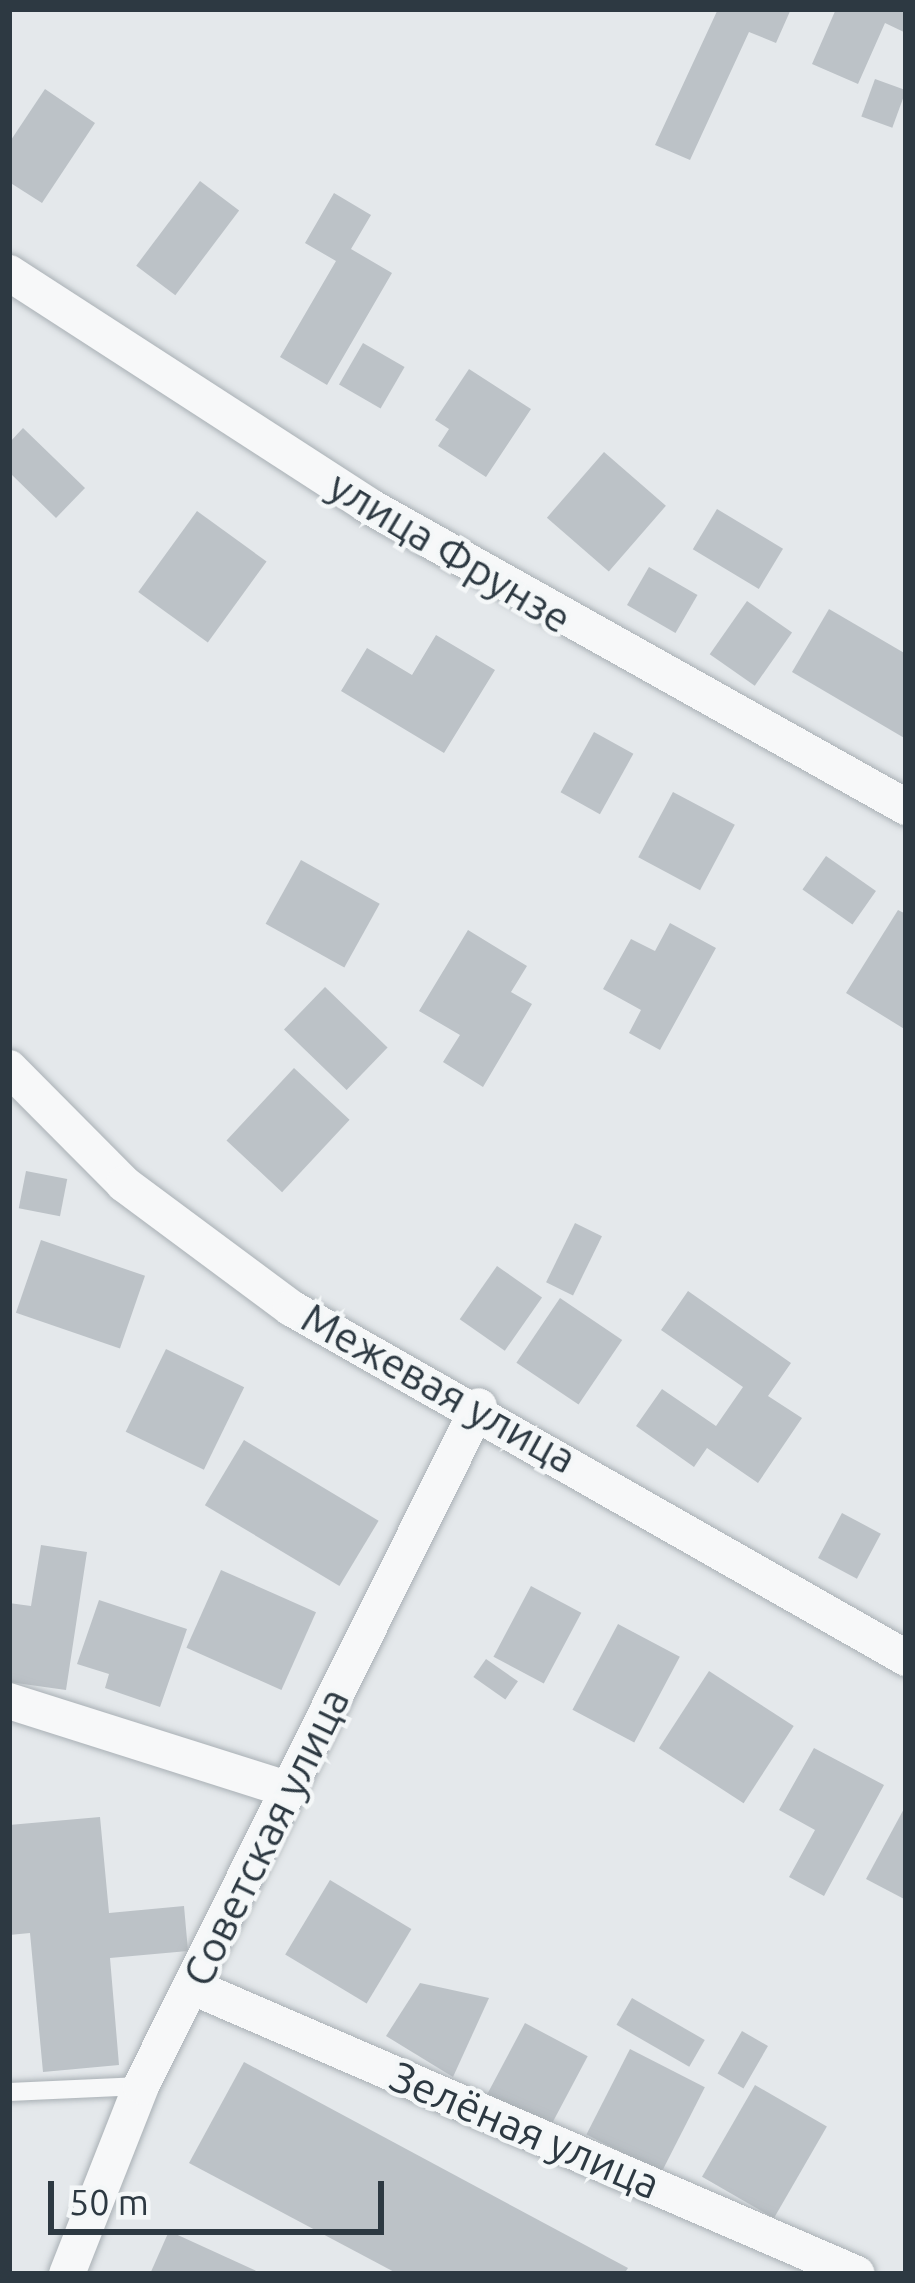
<!DOCTYPE html>
<html>
<head>
<meta charset="utf-8">
<style>
	body { margin:0 }
	#map { position:relative; width:915px; height:2283px; overflow:hidden; background:#e4e8eb; font-family:Ubuntu,sans-serif }
	div>[style] { position:absolute }
	.building>* { inset:0; background:#bcc2c7; transform-origin:0 0 }
	.roads { filter:drop-shadow(0 0 3px #a9b0b5) drop-shadow(0 0 3px #a9b0b5) }
	.service>* { height:18px; margin:-9px; padding:0 9px; transform-origin:9px; border-radius:9px; background:#f7f8f9 }
	.minor>* { height:36px; margin:-18px; padding:0 18px; transform-origin:18px; border-radius:18px; background:#f7f8f9 }
	span { translate:-50% -50%; white-space:nowrap; text-align:center; line-height:1.15; -webkit-text-stroke:9px #f4f7f8; paint-order:stroke }
	.street-label { font-size:42px; color:#2d3942 }
	.frame { position:absolute; inset:0; border:12px solid #2d3942; pointer-events:none }
	.scale { position:absolute; left:48px; top:2181px; width:336px; height:54px; box-sizing:border-box; border:6px solid #2d3942; border-top:0; padding-left:15px; font-size:36px; line-height:42px; white-space:nowrap; color:#2d3942; -webkit-text-stroke:9px #f4f7f8; paint-order:stroke }
</style>
</head>
<body>
<div id="map">
	<div class="building">
		<div style="clip-path:polygon(718px 9px,791px 9px,776px 43px,749px 32px,690px 160px,655px 145px)"></div>
		<div style="clip-path:polygon(836px 9px,906px 9px,906px 33px,885px 23px,858px 84px,812px 64px)"></div>
		<div style="left:875px;top:79px;width:33px;height:40px;rotate:20deg"></div>
		<div style="clip-path:polygon(45px 89px,95px 123px,42px 203px,9px 182px,9px 143px)"></div>
		<div style="left:200px;top:181px;width:49px;height:106px;rotate:37deg"></div>
		<div style="clip-path:polygon(334px 193px,371px 215px,351px 249px,392px 273px,327px 385px,280px 357px,336px 261px,305px 243px)"></div>
		<div style="left:363px;top:343px;width:48px;height:48px;rotate:30deg"></div>
		<div style="clip-path:polygon(469px 369px,531px 409px,486px 477px,438px 446px,449px 429px,435px 420px)"></div>
		<div style="clip-path:polygon(23px 428px,85px 488px,56px 518px,9px 472px,9px 443px)"></div>
		<div style="left:604px;top:452px;width:82px;height:87px;rotate:41deg"></div>
		<div style="left:717px;top:509px;width:77px;height:47px;rotate:31deg"></div>
		<div style="left:197px;top:511px;width:86px;height:100px;rotate:36deg"></div>
		<div style="left:649px;top:567px;width:56px;height:44px;rotate:30deg"></div>
		<div style="left:747px;top:601px;width:55px;height:65px;rotate:35deg"></div>
		<div style="clip-path:polygon(829px 609px,906px 654px,906px 739px,792px 672px)"></div>
		<div style="clip-path:polygon(436px 635px,495px 670px,444px 753px,341px 691px,367px 648px,412px 675px)"></div>
		<div style="left:594px;top:732px;width:45px;height:69px;rotate:29deg"></div>
		<div style="left:673px;top:792px;width:70px;height:74px;rotate:28deg"></div>
		<div style="left:826px;top:856px;width:61px;height:41px;rotate:35deg"></div>
		<div style="left:301px;top:860px;width:90px;height:73px;rotate:29deg"></div>
		<div style="clip-path:polygon(898px 910px,906px 914px,906px 1030px,846px 993px)"></div>
		<div style="clip-path:polygon(670px 923px,716px 948px,660px 1050px,629px 1033px,641px 1010px,603px 989px,631px 939px,655px 951px)"></div>
		<div style="clip-path:polygon(468px 930px,527px 966px,511px 992px,532px 1004px,483px 1087px,443px 1062px,460px 1035px,419px 1011px)"></div>
		<div style="left:325px;top:987px;width:87px;height:59px;rotate:44deg"></div>
		<div style="left:294px;top:1068px;width:76px;height:99px;rotate:43deg"></div>
		<div style="left:26px;top:1171px;width:42px;height:38px;rotate:11deg"></div>
		<div style="left:575px;top:1223px;width:30px;height:66px;rotate:26deg"></div>
		<div style="left:41px;top:1240px;width:110px;height:77px;rotate:19deg"></div>
		<div style="left:497px;top:1266px;width:55px;height:65px;rotate:35deg"></div>
		<div style="clip-path:polygon(688px 1291px,791px 1363px,768px 1396px,802px 1418px,758px 1483px,707px 1448px,694px 1467px,636px 1426px,662px 1389px,716px 1426px,743px 1387px,661px 1330px)"></div>
		<div style="left:560px;top:1298px;width:75px;height:78px;rotate:34deg"></div>
		<div style="left:166px;top:1349px;width:87px;height:92px;rotate:26deg"></div>
		<div style="left:244px;top:1440px;width:157px;height:76px;rotate:31deg"></div>
		<div style="left:842px;top:1513px;width:44px;height:51px;rotate:28deg"></div>
		<div style="clip-path:polygon(41px 1545px,87px 1552px,66px 1690px,9px 1682px,9px 1603px,31px 1606px)"></div>
		<div style="left:221px;top:1570px;width:104px;height:85px;rotate:24deg"></div>
		<div style="left:531px;top:1586px;width:57px;height:80px;rotate:28deg"></div>
		<div style="clip-path:polygon(99px 1600px,187px 1629px,160px 1707px,105px 1688px,109px 1674px,77px 1664px)"></div>
		<div style="left:618px;top:1624px;width:70px;height:97px;rotate:28deg"></div>
		<div style="left:486px;top:1659px;width:39px;height:22px;rotate:35deg"></div>
		<div style="left:709px;top:1671px;width:101px;height:92px;rotate:33deg"></div>
		<div style="clip-path:polygon(814px 1748px,884px 1785px,824px 1896px,789px 1877px,815px 1830px,779px 1810px)"></div>
		<div style="clip-path:polygon(906px 1805px,906px 1900px,866px 1879px)"></div>
		<div style="clip-path:polygon(100px 1817px,109px 1913px,184px 1906px,188px 1951px,110px 1958px,119px 2065px,43px 2072px,30px 1933px,9px 1935px,9px 1825px)"></div>
		<div style="left:330px;top:1880px;width:95px;height:87px;rotate:31deg"></div>
		<div style="clip-path:polygon(420px 1983px,489px 1998px,453px 2077px,386px 2036px)"></div>
		<div style="left:632px;top:1998px;width:84px;height:31px;rotate:30deg"></div>
		<div style="left:525px;top:2023px;width:71px;height:86px;rotate:28deg"></div>
		<div style="left:742px;top:2031px;width:30px;height:49px;rotate:30deg"></div>
		<div style="left:630px;top:2049px;width:84px;height:96px;rotate:27deg"></div>
		<div style="clip-path:polygon(244px 2062px,628px 2268px,624px 2274px,398px 2274px,189px 2163px)"></div>
		<div style="left:755px;top:2085px;width:83px;height:106px;rotate:30deg"></div>
		<div style="clip-path:polygon(169px 2231px,263px 2274px,150px 2274px)"></div>
	</div>
	<div class="roads">
		<div class="service">
			<div style="left:9px;top:2092px;width:132px;rotate:-2.6deg"></div>
		</div>
		<div class="minor">
			<div style="left:9px;top:273px;width:427px;rotate:32.9deg"></div>
			<div style="left:367px;top:505px;width:618px;rotate:29.26deg"></div>
			<div style="left:9px;top:1068px;width:163px;rotate:45.2deg"></div>
			<div style="left:124px;top:1184px;width:208px;rotate:36.6deg"></div>
			<div style="left:291px;top:1308px;width:708px;rotate:29.64deg"></div>
			<div style="left:9px;top:1701px;width:292px;rotate:17.6deg"></div>
			<div style="left:193px;top:1987px;width:723px;rotate:23.38deg"></div>
			<div style="left:67px;top:2274px;width:202px;rotate:-68.5deg"></div>
			<div style="left:141px;top:2086px;width:759px;rotate:-63.57deg"></div>
		</div>
	</div>
	<div class="street-label">
		<span style="left:450px;top:552px;rotate:31deg">улица Фрунзе</span>
		<span style="left:439px;top:1388px;rotate:29deg">Межевая улица</span>
		<span style="left:266px;top:1837px;rotate:-64deg">Советская улица</span>
		<span style="left:525px;top:2130px;rotate:23deg">Зелёная улица</span>
	</div>
	<div class="frame"></div>
	<div class="scale">50 m</div>
</div>
</body>
</html>
